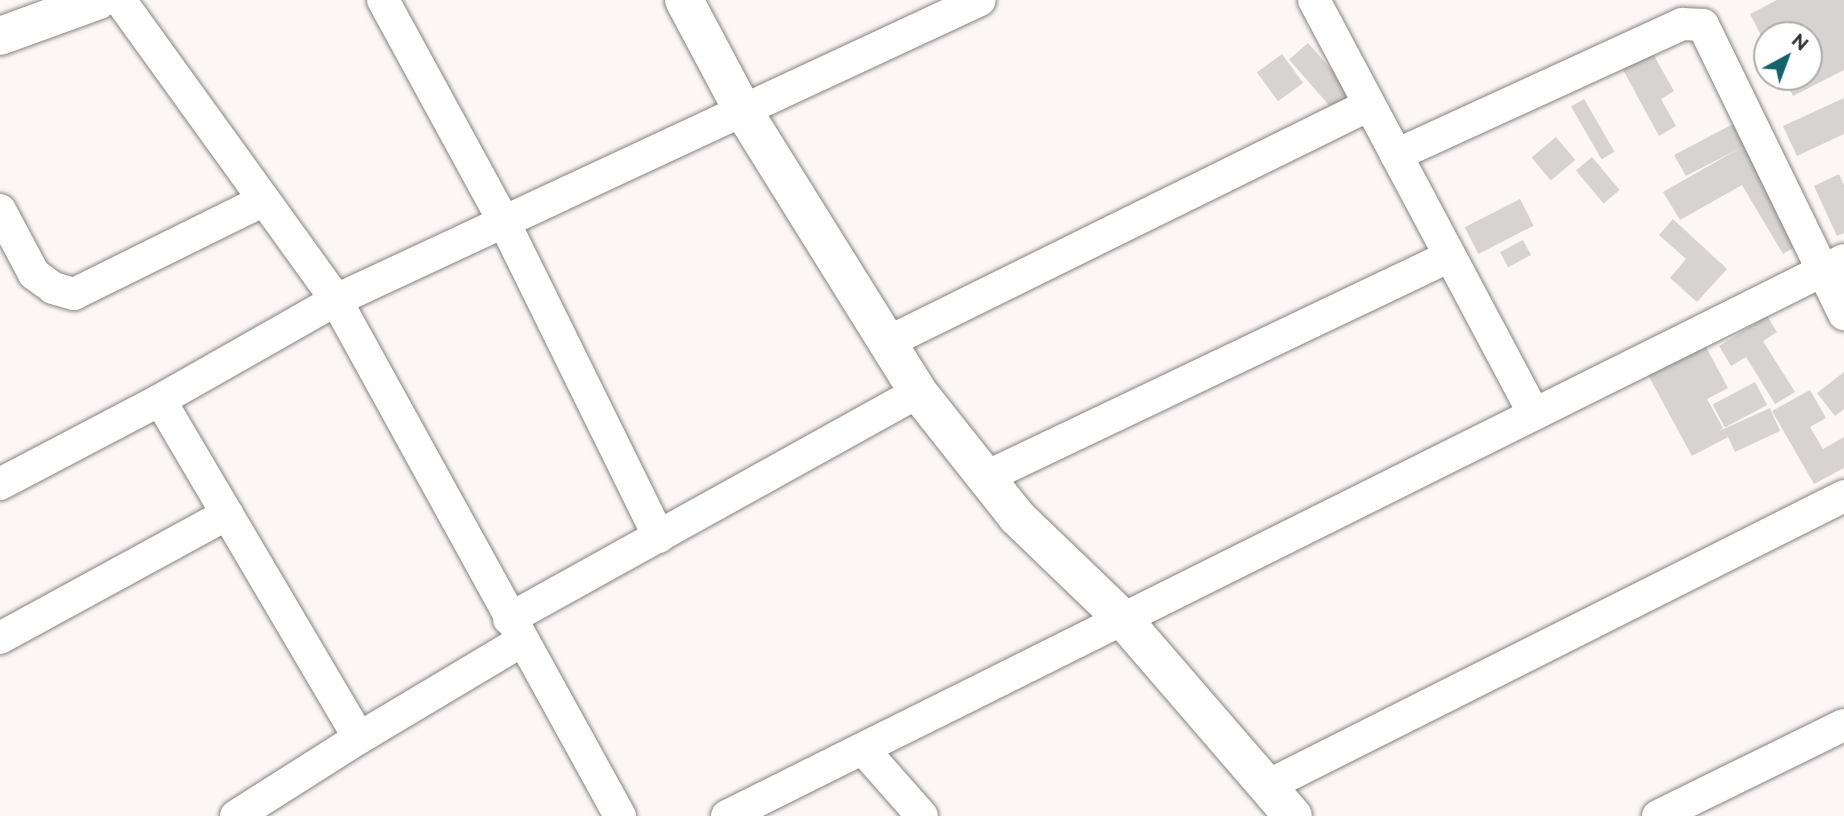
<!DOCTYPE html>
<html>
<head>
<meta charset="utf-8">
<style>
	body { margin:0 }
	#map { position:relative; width:1844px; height:816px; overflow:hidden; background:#fcf6f6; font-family:Raleway,sans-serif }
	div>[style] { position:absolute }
	.building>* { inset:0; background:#d8d3d3; transform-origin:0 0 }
	.roads { filter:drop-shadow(0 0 2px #878282) drop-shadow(0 0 2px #878282) }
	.minor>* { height:32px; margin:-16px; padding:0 16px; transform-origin:16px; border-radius:16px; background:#fff }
	.tertiary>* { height:38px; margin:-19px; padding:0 19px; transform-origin:19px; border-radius:19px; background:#fff }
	span { translate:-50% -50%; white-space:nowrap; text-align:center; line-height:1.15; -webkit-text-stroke:5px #fff; paint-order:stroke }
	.north { position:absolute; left:1753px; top:21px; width:70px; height:70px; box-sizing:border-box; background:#fff; border:2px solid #adacac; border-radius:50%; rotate:41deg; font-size:19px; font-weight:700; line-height:28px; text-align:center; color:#312f2f }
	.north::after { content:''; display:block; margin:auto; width:24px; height:32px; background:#15626c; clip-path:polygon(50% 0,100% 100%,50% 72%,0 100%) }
</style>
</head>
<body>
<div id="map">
	<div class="building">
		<div style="clip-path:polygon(1777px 0,1844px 0,1844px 70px,1793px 96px,1783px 77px,1809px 77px,1809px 35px,1767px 35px,1767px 47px,1750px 14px)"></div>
		<div style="left:1308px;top:43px;width:69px;height:25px;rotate:49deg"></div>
		<div style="clip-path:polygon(1652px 52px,1674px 91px,1661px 99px,1676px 126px,1659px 136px,1622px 68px)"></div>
		<div style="left:1282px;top:54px;width:36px;height:31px;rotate:54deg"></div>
		<div style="clip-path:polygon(1844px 98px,1844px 134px,1797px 156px,1783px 126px)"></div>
		<div style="left:1584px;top:99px;width:61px;height:15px;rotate:60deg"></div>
		<div style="clip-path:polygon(1735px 123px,1746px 144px,1744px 145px,1800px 244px,1783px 254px,1742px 185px,1680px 220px,1663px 192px,1740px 148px,1686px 176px,1674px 155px)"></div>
		<div style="left:1556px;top:137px;width:30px;height:32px;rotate:50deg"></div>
		<div style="left:1592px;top:157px;width:43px;height:21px;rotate:50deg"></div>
		<div style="clip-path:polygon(1839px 174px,1844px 185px,1844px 233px,1837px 236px,1814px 186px)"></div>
		<div style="left:1520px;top:199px;width:30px;height:62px;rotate:63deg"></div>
		<div style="clip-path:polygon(1673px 219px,1727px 269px,1697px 302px,1670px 278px,1686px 259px,1659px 235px)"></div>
		<div style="left:1523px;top:240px;width:17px;height:26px;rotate:62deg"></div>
		<div style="clip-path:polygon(1767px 316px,1777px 332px,1763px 341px,1795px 392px,1775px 404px,1746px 357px,1731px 366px,1719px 346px)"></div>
		<div style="clip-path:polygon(1705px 345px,1728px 388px,1707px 399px,1723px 428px,1719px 431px,1770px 408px,1780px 431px,1735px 452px,1728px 437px,1692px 456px,1648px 375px)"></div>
		<div style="clip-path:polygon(1844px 372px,1844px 409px,1835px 416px,1817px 393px)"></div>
		<div style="left:1755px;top:382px;width:26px;height:48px;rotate:62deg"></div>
		<div style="clip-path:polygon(1810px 390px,1826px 418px,1810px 427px,1823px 449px,1844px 437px,1844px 468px,1814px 484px,1772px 411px)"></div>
	</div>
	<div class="roads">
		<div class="minor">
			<div style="left:120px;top:0;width:370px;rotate:54.2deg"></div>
			<div style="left:336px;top:300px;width:589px;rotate:61.17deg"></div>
			<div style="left:383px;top:0;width:253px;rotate:61.4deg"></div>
			<div style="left:504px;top:222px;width:351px;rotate:63.8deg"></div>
			<div style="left:1314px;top:0;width:469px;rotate:62deg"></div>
			<div style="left:1396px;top:155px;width:315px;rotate:-24.6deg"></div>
			<div style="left:1682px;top:24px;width:21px;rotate:3deg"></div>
			<div style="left:1703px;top:25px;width:322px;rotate:64deg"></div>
			<div style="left:0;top:210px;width:72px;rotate:62deg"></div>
			<div style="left:34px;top:274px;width:24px;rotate:36deg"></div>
			<div style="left:53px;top:288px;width:22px;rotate:16deg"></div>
			<div style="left:74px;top:294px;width:212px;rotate:-26.3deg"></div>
			<div style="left:886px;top:343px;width:538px;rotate:-26.23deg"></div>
			<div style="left:160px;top:400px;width:392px;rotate:59.5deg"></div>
			<div style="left:984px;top:478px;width:516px;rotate:-25.47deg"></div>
			<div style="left:0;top:484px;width:181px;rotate:-27.7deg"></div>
			<div style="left:160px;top:400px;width:202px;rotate:-29.6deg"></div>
			<div style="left:336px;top:300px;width:710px;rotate:-24.98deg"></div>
			<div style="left:509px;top:619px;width:468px;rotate:-29deg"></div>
			<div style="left:0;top:638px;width:259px;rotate:-28.6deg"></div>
			<div style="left:863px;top:749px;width:89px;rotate:48.6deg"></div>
			<div style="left:1267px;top:786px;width:646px;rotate:-26.68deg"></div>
			<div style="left:236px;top:816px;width:146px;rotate:-32.4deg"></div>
			<div style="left:359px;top:738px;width:190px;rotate:-30.8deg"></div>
			<div style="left:727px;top:816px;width:1248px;rotate:-26.46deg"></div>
			<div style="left:1658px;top:816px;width:207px;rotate:-26.1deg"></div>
		</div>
		<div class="tertiary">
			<div style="left:684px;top:0;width:123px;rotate:62deg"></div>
			<div style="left:742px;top:109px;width:333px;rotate:58.1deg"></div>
			<div style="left:918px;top:392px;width:159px;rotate:51.6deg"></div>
			<div style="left:1017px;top:517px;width:144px;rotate:43.9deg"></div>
			<div style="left:1121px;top:617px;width:263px;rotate:49.2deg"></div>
			<div style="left:0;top:36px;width:105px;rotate:-20deg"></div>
		</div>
	</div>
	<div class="north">N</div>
</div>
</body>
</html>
